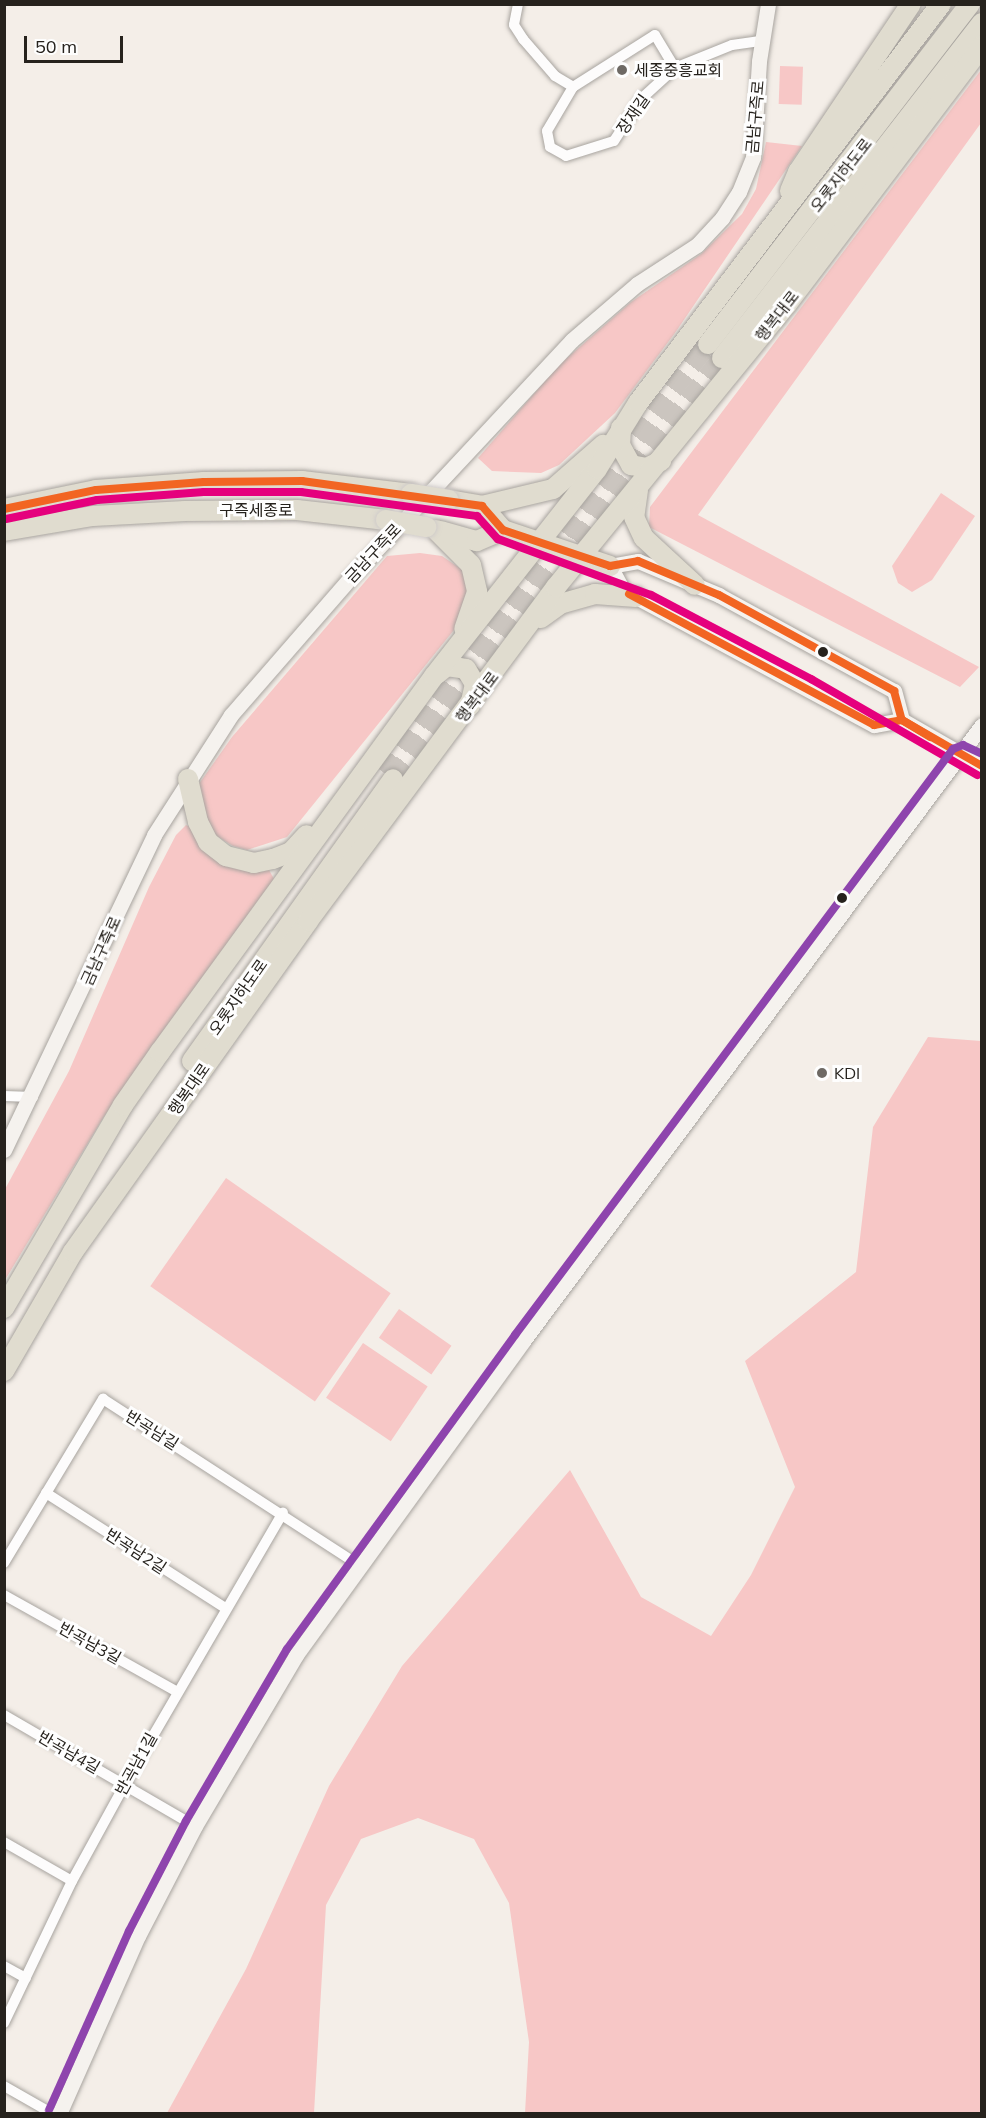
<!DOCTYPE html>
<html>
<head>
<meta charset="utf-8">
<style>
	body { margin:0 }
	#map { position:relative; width:986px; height:2118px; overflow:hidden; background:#f4eee8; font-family:Mulish,"Noto Sans KR",sans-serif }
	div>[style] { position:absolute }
	.green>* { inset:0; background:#f7c7c6; transform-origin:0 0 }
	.highway-tunnel>* { height:20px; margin-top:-10px; transform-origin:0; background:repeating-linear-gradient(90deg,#cbc5bf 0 20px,transparent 0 30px) }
	.roads { filter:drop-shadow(0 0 2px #a8a49f) drop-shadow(0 0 2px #a8a49f) }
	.street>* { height:10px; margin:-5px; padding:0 5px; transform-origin:5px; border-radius:5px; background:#fdfcfc }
	.secondary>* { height:15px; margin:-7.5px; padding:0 7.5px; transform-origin:7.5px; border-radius:7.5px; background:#f5f2ee }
	.highway>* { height:20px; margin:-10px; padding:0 10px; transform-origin:10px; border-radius:10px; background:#e0dccf }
	.bridges { filter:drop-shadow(0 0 2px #d0ccca) drop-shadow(0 0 2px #d0ccca) }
	.highway-bridge>* { height:20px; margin:-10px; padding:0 10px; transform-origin:10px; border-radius:10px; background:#e0dccf }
	.bus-1>* { height:8px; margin:-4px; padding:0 4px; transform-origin:4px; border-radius:4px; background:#f26522 }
	.bus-2>* { height:8px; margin:-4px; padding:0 4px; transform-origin:4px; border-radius:4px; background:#e5007d }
	.bus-3>* { height:8px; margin:-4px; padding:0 4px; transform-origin:4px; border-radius:4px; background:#8e44ad }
	.dots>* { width:16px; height:16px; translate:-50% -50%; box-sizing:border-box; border:3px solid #fefefe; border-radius:50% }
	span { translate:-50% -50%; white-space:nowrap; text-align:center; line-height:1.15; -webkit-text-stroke:6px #fefefe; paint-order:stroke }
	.poi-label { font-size:16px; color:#26221d }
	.left { translate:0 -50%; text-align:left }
	.street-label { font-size:16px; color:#26221d }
	.frame { position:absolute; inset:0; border:6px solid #26221d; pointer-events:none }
	.scale { position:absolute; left:24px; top:36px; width:99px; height:27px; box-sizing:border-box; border:3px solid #26221d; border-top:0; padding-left:8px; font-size:18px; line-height:21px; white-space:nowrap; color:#26221d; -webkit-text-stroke:4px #fefefe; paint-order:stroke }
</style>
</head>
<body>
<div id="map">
	<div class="green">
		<div style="left:780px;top:66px;width:23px;height:38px;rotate:2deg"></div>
		<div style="clip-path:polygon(981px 70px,981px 123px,698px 515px,979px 667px,960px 687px,649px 527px,650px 507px)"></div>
		<div style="clip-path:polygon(766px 142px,802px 146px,675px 333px,615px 413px,559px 465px,541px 473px,492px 471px,478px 458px,559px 365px,631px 302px,701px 254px,742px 214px,756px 189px)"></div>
		<div style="clip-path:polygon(941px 493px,975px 516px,932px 580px,912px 592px,898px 583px,892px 566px)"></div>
		<div style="clip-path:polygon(420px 553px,442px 556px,467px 573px,472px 593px,458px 625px,287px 837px,247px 850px,233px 846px,210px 832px,196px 788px,232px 737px,387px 556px)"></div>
		<div style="clip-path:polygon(186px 825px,268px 868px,274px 879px,103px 1118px,5px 1280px,4px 1191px,69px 1071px,149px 887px,176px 835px)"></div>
		<div style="clip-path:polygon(928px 1037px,981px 1041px,981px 2113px,525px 2113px,529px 2042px,509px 1903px,474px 1839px,418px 1818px,361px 1839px,326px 1905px,314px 2113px,167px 2113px,246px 1969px,329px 1786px,402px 1666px,570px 1470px,641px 1597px,711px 1636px,751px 1575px,795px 1487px,745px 1361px,856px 1272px,873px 1127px)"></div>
		<div style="left:226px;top:1178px;width:201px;height:132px;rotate:35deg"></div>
		<div style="left:399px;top:1309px;width:64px;height:35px;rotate:35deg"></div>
		<div style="left:363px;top:1343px;width:78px;height:66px;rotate:34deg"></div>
	</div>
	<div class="highway-tunnel">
		<div style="left:380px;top:770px;width:538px;rotate:-52.41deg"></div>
		<div style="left:393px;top:779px;width:534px;rotate:-51.99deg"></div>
	</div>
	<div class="roads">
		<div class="street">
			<div style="left:518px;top:4px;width:21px;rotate:101deg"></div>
			<div style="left:514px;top:25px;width:17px;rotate:57deg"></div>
			<div style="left:523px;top:39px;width:49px;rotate:49.1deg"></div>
			<div style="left:555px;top:76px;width:21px;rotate:31deg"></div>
			<div style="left:573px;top:87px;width:97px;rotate:-32.4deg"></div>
			<div style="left:655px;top:35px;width:39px;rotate:59deg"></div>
			<div style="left:573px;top:87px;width:51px;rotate:120.6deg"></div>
			<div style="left:547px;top:131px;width:16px;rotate:79deg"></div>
			<div style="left:550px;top:147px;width:18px;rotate:29deg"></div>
			<div style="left:566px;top:156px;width:50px;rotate:-17.4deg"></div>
			<div style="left:614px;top:141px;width:50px;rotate:-57.3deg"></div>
			<div style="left:641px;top:99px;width:46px;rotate:-42.4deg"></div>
			<div style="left:675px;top:68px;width:61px;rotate:-22deg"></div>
			<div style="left:732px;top:45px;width:30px;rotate:-8deg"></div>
			<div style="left:4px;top:1096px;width:29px;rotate:2deg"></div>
			<div style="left:46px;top:1493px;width:213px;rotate:32.7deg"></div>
			<div style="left:4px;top:1563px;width:192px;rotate:-58.9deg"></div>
			<div style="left:103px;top:1399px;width:306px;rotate:33deg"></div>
			<div style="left:4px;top:1595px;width:197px;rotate:29.2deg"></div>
			<div style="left:4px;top:1715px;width:221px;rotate:30.2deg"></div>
			<div style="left:4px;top:1842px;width:78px;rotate:29.8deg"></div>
			<div style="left:4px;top:1966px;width:25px;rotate:29deg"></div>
			<div style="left:4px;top:2023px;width:157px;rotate:-64.4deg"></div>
			<div style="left:72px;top:1881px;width:111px;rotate:-61.3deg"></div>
			<div style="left:125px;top:1784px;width:314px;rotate:-59.8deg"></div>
			<div style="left:4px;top:2086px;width:56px;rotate:29.7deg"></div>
		</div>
		<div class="secondary">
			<div style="left:902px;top:720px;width:30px;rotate:-105deg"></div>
			<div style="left:894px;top:691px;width:200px;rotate:-151.3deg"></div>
			<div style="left:719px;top:595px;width:88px;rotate:-157.2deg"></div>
			<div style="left:638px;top:561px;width:28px;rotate:170deg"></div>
			<div style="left:610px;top:566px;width:27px;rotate:62deg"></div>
			<div style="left:623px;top:590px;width:285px;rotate:28.3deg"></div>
			<div style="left:874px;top:725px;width:28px;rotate:-10deg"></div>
			<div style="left:902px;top:720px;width:92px;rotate:29.9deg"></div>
			<div style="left:4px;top:1150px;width:349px;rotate:-64.5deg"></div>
			<div style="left:154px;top:835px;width:143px;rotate:-57.3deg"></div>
			<div style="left:231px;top:715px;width:181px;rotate:-49deg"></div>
			<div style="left:350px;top:578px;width:325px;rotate:-47deg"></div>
			<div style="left:572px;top:340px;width:86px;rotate:-40.7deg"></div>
			<div style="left:637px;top:284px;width:72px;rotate:-33deg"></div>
			<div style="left:697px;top:245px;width:37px;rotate:-47deg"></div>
			<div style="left:722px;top:218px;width:31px;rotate:-57deg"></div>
			<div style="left:739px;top:192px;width:38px;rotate:-68deg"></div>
			<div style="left:753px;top:157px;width:96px;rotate:-86.4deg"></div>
			<div style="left:759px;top:61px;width:58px;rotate:-81deg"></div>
			<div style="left:59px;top:2114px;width:195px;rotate:-66.1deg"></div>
			<div style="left:138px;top:1936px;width:124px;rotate:-62.6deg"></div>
			<div style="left:195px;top:1826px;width:199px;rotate:-59.4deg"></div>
			<div style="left:296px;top:1655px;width:387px;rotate:-54.1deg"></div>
			<div style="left:523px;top:1341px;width:768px;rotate:-53.31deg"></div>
		</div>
		<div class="highway">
			<div style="left:790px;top:191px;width:21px;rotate:-67deg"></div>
			<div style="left:798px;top:172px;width:202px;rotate:-56.1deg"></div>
			<div style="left:708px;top:344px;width:429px;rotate:-52.4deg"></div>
			<div style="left:722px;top:358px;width:424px;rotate:-52.2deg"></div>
			<div style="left:621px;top:428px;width:17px;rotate:93deg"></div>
			<div style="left:620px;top:445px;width:23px;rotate:61deg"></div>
			<div style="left:631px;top:465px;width:16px;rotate:11deg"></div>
			<div style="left:647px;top:468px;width:16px;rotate:-27deg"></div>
			<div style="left:638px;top:490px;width:27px;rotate:98deg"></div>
			<div style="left:634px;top:517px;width:23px;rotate:65deg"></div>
			<div style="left:644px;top:538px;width:69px;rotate:42.7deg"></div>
			<div style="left:449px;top:500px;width:34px;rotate:10deg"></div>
			<div style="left:482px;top:506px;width:32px;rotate:49deg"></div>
			<div style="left:503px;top:530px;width:113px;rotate:18.6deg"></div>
			<div style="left:482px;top:506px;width:73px;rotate:-13.5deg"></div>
			<div style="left:553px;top:489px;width:67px;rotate:-41.3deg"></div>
			<div style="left:4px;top:509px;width:94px;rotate:-11.7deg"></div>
			<div style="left:96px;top:490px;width:108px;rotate:-4.2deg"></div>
			<div style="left:204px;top:482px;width:98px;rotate:-0.6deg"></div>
			<div style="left:302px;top:481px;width:110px;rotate:6.8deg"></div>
			<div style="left:436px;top:530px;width:49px;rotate:45deg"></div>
			<div style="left:471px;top:565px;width:28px;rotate:77deg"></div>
			<div style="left:477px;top:592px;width:39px;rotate:109deg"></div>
			<div style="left:4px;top:531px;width:90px;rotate:-9.6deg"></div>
			<div style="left:93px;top:516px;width:92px;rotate:-3.1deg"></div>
			<div style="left:185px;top:511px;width:112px;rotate:-0.5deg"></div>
			<div style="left:297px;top:510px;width:90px;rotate:6.4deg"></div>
			<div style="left:441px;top:531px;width:37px;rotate:16deg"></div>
			<div style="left:477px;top:541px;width:28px;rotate:-23deg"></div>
			<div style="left:541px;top:618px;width:24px;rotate:-36deg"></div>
			<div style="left:560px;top:604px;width:36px;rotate:-16deg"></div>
			<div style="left:595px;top:594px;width:41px;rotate:4.2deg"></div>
			<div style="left:437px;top:674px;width:13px;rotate:-39deg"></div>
			<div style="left:447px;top:666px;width:19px;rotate:9deg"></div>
			<div style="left:466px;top:669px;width:17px;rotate:59deg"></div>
			<div style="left:475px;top:684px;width:22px;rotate:103deg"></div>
			<div style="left:188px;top:779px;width:44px;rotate:76.9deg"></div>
			<div style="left:198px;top:822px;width:22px;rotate:63deg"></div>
			<div style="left:208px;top:842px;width:23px;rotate:38deg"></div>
			<div style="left:226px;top:856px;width:29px;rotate:14deg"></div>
			<div style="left:254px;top:863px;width:19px;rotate:-12deg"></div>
			<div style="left:273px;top:859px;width:19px;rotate:-21deg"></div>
			<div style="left:291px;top:852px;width:23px;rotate:-47deg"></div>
			<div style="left:192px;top:1061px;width:346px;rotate:-54.5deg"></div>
			<div style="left:4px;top:1308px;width:235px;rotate:-59.6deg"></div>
			<div style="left:123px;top:1105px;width:65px;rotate:-55.1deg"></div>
			<div style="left:160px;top:1052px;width:465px;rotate:-53.9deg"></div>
			<div style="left:434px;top:676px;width:263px;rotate:-51.8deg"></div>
			<div style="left:597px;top:469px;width:78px;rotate:-58.2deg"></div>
			<div style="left:638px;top:403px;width:501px;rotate:-52.79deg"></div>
			<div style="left:4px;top:1371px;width:138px;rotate:-59.9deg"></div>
			<div style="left:73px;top:1252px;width:406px;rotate:-54.6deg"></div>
			<div style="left:308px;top:921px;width:416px;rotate:-53.4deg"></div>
			<div style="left:556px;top:587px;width:365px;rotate:-50.8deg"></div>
			<div style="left:787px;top:304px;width:323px;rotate:-52.9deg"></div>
		</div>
	</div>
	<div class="bridges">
		<div class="highway-bridge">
			<div style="left:411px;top:494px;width:38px;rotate:9deg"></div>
			<div style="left:386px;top:520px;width:41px;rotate:9.9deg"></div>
		</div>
	</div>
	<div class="bus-1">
		<div style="left:4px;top:509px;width:94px;rotate:-11.7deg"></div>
		<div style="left:96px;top:490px;width:108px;rotate:-4.2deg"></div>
		<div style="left:204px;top:482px;width:98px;rotate:-0.6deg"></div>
		<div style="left:302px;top:481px;width:182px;rotate:7.9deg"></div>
		<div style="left:482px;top:506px;width:32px;rotate:49deg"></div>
		<div style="left:503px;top:530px;width:113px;rotate:18.6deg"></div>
		<div style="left:610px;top:566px;width:28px;rotate:-10deg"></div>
		<div style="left:638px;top:561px;width:88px;rotate:22.8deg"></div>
		<div style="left:719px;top:595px;width:200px;rotate:28.7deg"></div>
		<div style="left:894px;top:691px;width:30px;rotate:75deg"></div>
		<div style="left:902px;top:720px;width:92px;rotate:29.9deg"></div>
		<div style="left:629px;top:594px;width:278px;rotate:28.1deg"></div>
		<div style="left:874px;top:725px;width:28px;rotate:-10deg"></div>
		<div style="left:902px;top:720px;width:33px;rotate:31deg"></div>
	</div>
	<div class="bus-2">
		<div style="left:6px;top:519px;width:93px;rotate:-11.8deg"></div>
		<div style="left:97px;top:500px;width:107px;rotate:-4.3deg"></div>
		<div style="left:204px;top:492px;width:97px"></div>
		<div style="left:301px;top:492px;width:178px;rotate:7.8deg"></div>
		<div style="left:477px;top:516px;width:31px;rotate:48deg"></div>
		<div style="left:498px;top:539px;width:163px;rotate:20.1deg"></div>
		<div style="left:651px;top:595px;width:181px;rotate:27.7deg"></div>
		<div style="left:811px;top:679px;width:192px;rotate:30deg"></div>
	</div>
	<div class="bus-3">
		<div style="left:49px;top:2110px;width:196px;rotate:-65.9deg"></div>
		<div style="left:129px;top:1931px;width:124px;rotate:-62.6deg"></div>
		<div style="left:186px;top:1821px;width:199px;rotate:-59.6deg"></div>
		<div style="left:287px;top:1649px;width:388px;rotate:-54deg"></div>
		<div style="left:515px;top:1335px;width:732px;rotate:-53.22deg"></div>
		<div style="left:953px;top:749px;width:11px;rotate:-22deg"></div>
		<div style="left:963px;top:745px;width:21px;rotate:25deg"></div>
	</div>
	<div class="dots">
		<div style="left:622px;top:70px;background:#6e6964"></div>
		<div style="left:823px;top:652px;background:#26221d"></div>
		<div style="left:842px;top:898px;background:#26221d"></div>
		<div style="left:822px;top:1073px;background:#6e6964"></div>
	</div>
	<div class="poi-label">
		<span class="left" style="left:634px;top:70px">세종중흥교회</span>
		<span class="left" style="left:834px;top:1073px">KDI</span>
	</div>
	<div class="street-label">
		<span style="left:633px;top:114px;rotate:-55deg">장재길</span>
		<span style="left:755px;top:117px;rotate:-85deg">금남구즉로</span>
		<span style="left:841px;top:175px;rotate:-52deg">오롯지하도로</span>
		<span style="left:777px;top:316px;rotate:-52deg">행복대로</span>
		<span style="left:256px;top:510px">구즉세종로</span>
		<span style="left:373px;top:553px;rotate:-47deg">금남구즉로</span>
		<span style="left:477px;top:697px;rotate:-53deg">행복대로</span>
		<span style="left:101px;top:951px;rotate:-66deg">금남구즉로</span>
		<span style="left:238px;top:997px;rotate:-55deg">오롯지하도로</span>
		<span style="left:189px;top:1089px;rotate:-55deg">행복대로</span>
		<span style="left:152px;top:1430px;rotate:32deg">반곡남길</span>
		<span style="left:136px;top:1551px;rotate:33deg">반곡남2길</span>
		<span style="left:90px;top:1643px;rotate:29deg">반곡남3길</span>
		<span style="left:69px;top:1752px;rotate:30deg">반곡남4길</span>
		<span style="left:136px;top:1764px;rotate:-61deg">반곡남1길</span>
	</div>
	<div class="frame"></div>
	<div class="scale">50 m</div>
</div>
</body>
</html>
